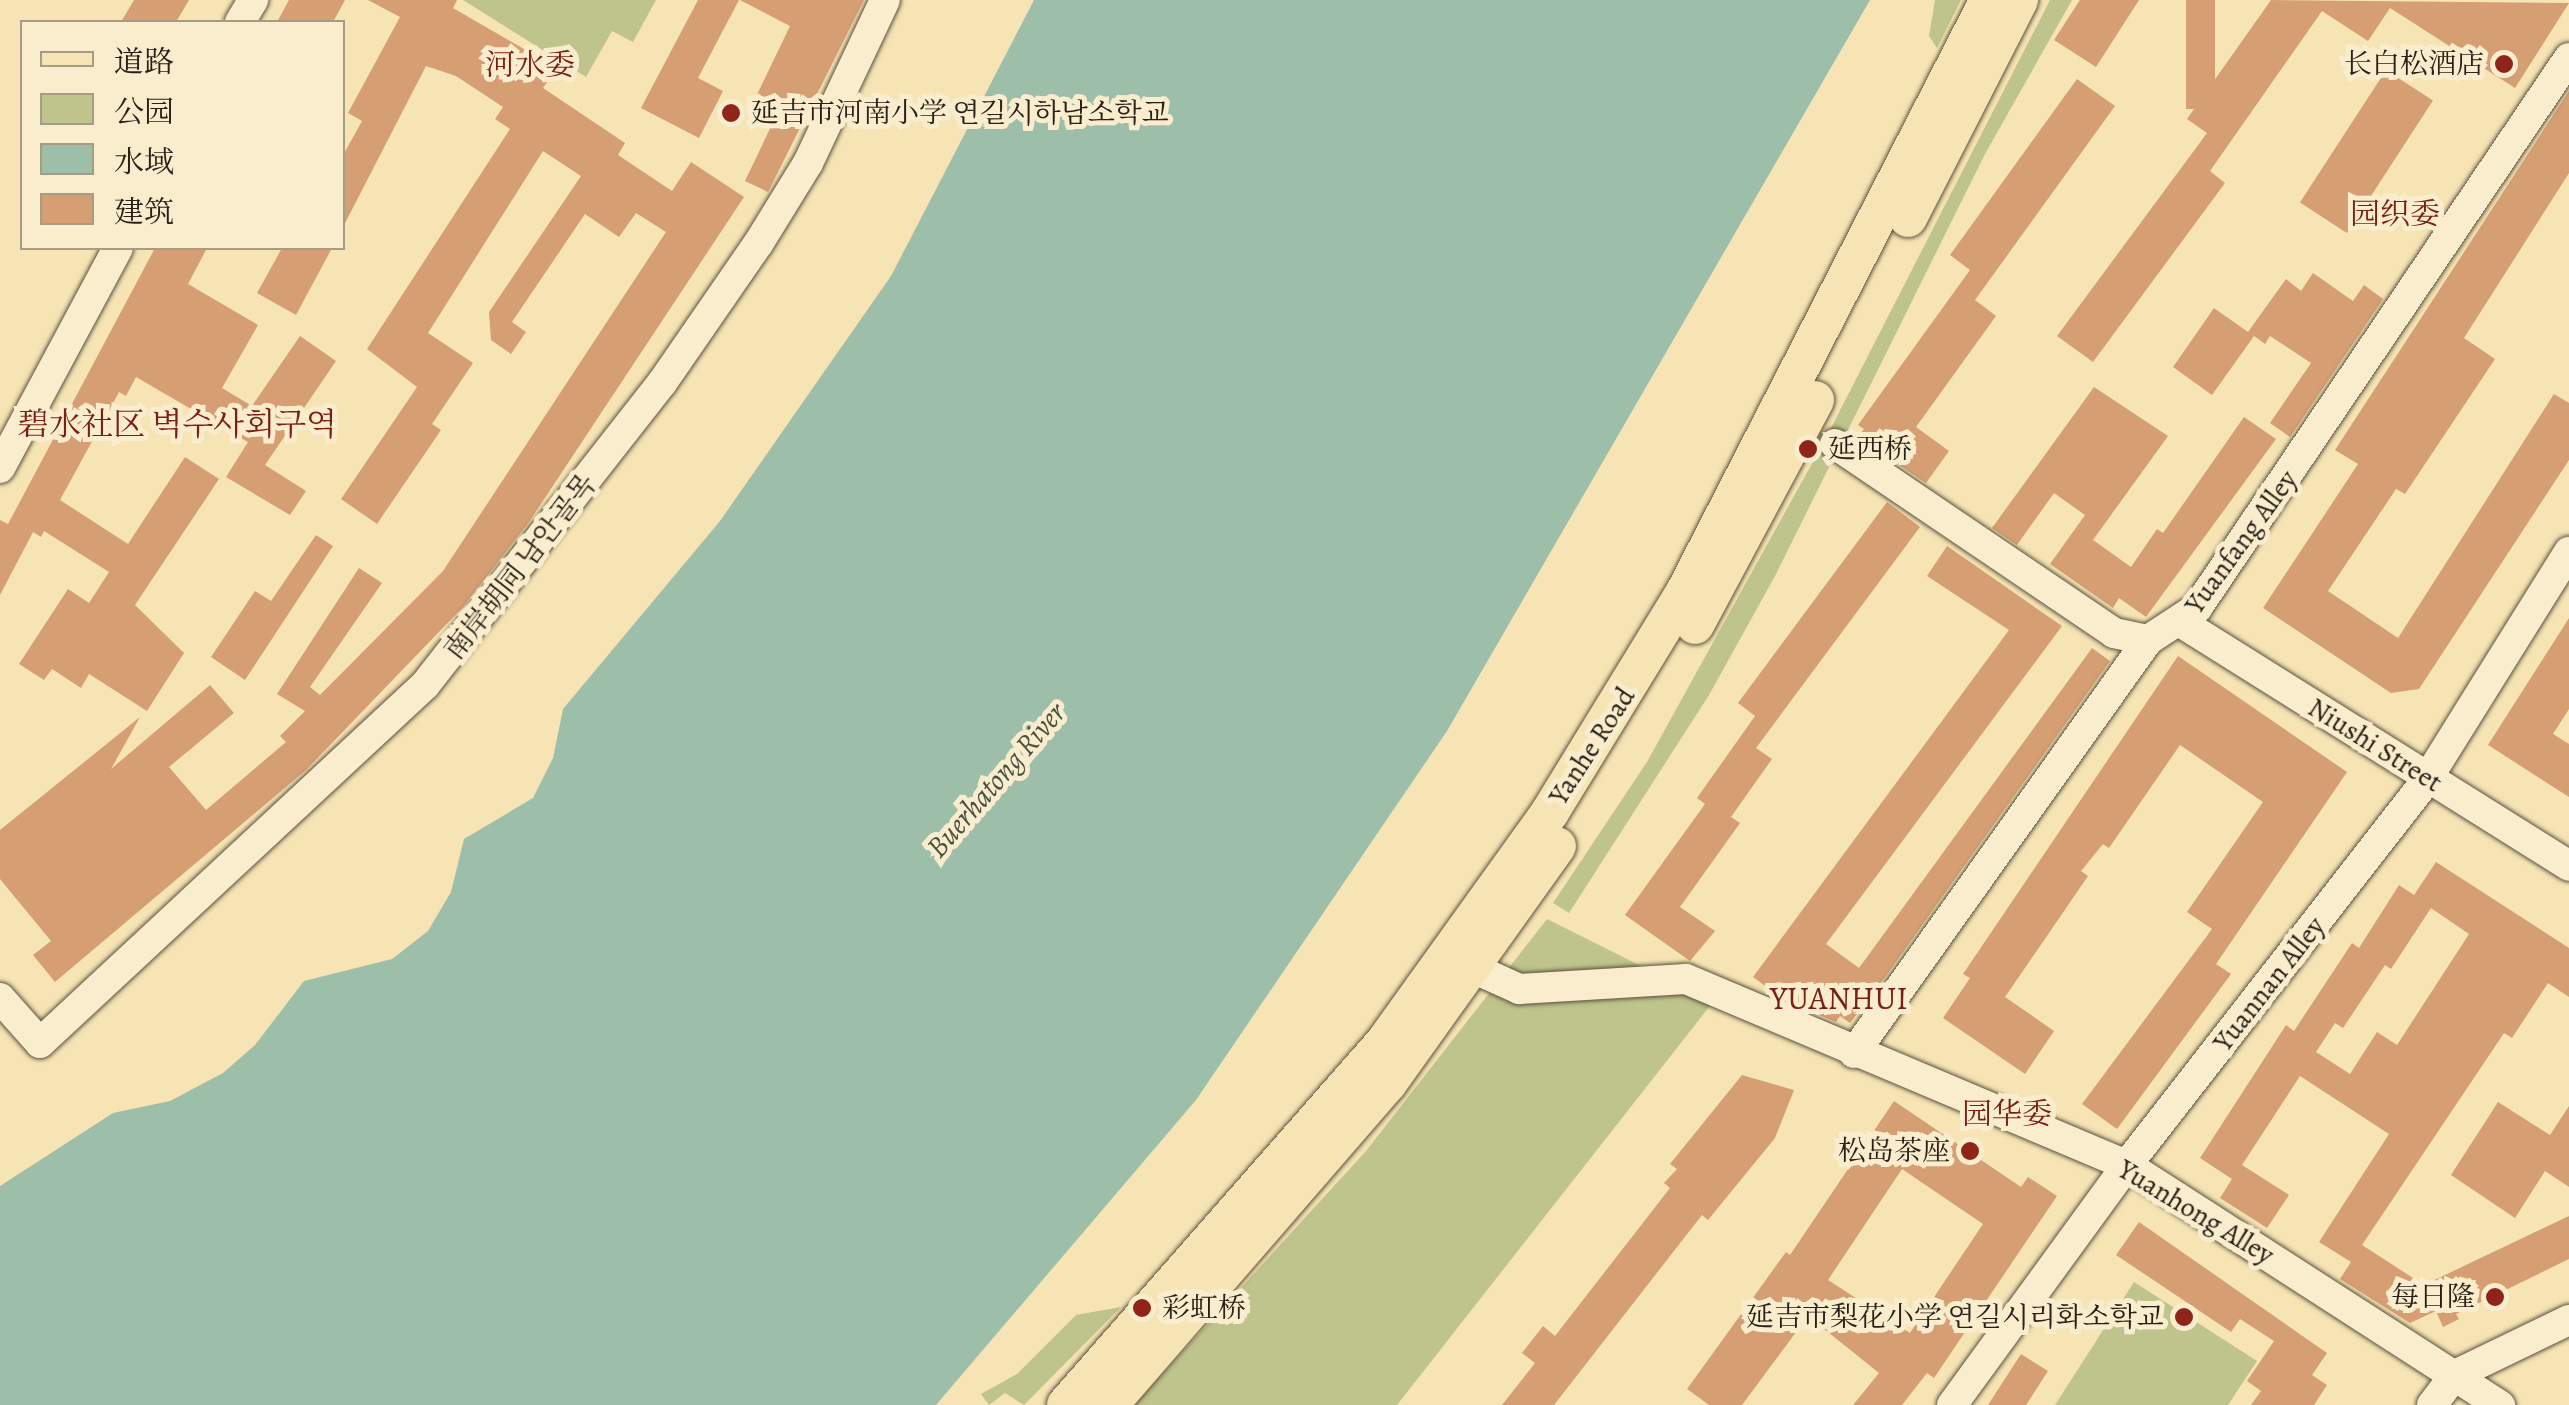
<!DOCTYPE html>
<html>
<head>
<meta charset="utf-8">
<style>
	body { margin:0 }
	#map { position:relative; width:2569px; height:1405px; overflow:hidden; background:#f6e4b4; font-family:Alegreya,"Noto Serif SC","Noto Serif KR",serif }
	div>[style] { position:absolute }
	.green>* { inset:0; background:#bec48b }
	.water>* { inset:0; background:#9dbfaa }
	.building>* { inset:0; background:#d59f73; transform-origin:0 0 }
	.roads { filter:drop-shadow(0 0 2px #5c513e) drop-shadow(0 0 2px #5c513e) }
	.minor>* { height:30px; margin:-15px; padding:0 15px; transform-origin:15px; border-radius:15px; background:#f9edce }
	.major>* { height:38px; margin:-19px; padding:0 19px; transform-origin:19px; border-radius:19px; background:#f6e4b4 }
	.dots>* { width:28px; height:28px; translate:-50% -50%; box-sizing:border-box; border:5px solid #f9edce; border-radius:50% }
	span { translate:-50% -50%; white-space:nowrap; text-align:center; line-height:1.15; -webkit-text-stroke:10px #f9edce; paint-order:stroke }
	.poi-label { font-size:28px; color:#292017 }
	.right { translate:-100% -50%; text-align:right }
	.left { translate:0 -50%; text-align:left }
	.street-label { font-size:28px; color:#292017 }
	.neighbourhood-label { font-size:30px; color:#7a1f14 }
	.water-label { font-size:30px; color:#4c5043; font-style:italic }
	.quarter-label { font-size:32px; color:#7a1f14 }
	.legend { position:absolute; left:20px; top:20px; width:325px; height:230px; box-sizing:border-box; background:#f9edce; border:2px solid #a69b85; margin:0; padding:12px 18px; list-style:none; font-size:30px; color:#292017 }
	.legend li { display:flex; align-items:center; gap:20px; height:50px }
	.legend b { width:50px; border:2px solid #a69b85 }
</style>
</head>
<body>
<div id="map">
	<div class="green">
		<div style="clip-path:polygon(463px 0,656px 0,633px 42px,612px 31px,586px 77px)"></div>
		<div style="clip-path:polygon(1935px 0,1961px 0,1937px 48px,1929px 36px)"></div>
		<div style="clip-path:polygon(2050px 0,2072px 0,1985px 154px,1845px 436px,1830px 430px)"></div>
		<div style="clip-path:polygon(1820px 449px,1835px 455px,1775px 576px,1709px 695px,1569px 913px,1553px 903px,1647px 762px)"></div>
		<div style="clip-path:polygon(1547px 919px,1713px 1002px,1397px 1405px,1134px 1405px,1366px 1151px)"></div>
		<div style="clip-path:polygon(2134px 1282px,2257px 1361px,2228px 1405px,2055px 1405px)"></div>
		<div style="clip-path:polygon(1121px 1307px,1024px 1405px,1005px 1393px,989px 1405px,981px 1394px,1017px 1374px,1076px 1315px)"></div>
	</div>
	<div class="water">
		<div style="clip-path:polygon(1034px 0,1870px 0,1447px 731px,1196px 1100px,936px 1405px,0 1405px,0 1186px,113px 1113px,170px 1101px,223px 1073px,255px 1045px,304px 981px,392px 959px,428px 931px,451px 892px,464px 839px,533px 798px,553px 758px,563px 709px,720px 521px,891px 276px)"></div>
	</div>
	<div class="building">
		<div style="clip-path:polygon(134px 0,189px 0,176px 22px,121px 22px)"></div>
		<div style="clip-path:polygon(289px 0,345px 0,333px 22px,277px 22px)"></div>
		<div style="clip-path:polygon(368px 0,457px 0,453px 8px,557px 68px,543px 88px,625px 143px,618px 155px,672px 191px,691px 162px,744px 197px,529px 522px,462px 608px,306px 770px,55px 982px,33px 955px,51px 941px,0 879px,0 830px,140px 717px,111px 769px,210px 685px,234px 713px,169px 767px,206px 810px,286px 742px,280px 736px,305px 711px,277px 694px,359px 568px,382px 583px,310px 687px,320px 695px,443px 571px,666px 232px,636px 213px,619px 237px,585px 214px,512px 322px,526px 332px,511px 354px,491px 340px,489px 312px,581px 176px,543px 151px,428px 333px,473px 363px,432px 424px,441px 430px,377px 524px,341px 499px,417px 387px,367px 349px,510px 129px,495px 119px,503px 107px,456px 76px,426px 66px,342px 229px,342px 157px,362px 121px,348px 113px,400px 17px)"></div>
		<div style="clip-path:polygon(698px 0,739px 0,698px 78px,723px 91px,699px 138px,641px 108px)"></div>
		<div style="clip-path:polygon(740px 0,864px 0,768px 192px,745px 181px,776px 116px,752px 105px,790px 26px)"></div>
		<div style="clip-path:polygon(2080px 0,2139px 0,2096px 67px,2054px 40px)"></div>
		<div style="left:2186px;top:0;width:29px;height:109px"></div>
		<div style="clip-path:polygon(2271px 0,2569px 3px,2515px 88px,2390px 8px,2368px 41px,2322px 11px,2210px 171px,2225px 183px,2093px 362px,2057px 336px,2207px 133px,2187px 119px)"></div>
		<div style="left:2386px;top:70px;width:56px;height:158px;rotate:33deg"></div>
		<div style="clip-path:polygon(2077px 79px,2115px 106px,1975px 300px,1996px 316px,1916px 427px,1949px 451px,1926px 483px,1858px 437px,1864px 429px,1858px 425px,1970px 270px,1950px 255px)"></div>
		<div style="clip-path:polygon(2569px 91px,2569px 173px,2464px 338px,2495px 359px,2405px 494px,2396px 489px,2328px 591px,2398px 638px,2554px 394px,2569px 403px,2569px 460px,2419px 689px,2391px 693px,2263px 608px,2358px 464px,2335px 450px)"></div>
		<div style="clip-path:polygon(155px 248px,207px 248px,188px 284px,258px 325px,222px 388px,252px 406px,300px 336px,336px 361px,265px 465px,306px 491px,290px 515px,226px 477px,248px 442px,136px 377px,126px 396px,119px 392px,60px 500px,128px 544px,185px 457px,219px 479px,135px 605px,184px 653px,147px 711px,89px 674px,81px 688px,52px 669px,44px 680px,19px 664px,68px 589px,89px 603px,109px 572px,44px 531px,41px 537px,33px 532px,0 595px,0 520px,8px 524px)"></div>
		<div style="clip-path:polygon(282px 248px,332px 248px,296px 315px,257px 293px)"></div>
		<div style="clip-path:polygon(2313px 273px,2353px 301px,2364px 285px,2383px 299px,2290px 437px,2270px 423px,2311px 363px,2270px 336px,2265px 344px,2254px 336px,2212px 395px,2173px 367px,2214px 308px,2248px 332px,2286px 279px,2301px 291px)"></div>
		<div style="clip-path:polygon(2094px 387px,2168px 436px,2093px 540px,2131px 567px,2157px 529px,2163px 533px,2244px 417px,2276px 439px,2146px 617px,2119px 598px,2113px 608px,2050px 564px,2085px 515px,2054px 493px,2017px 545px,1992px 528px)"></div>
		<div style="clip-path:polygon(1887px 502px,1920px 527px,1756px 748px,1772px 759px,1731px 817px,1740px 823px,1680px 907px,1715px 931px,1690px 961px,1625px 915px,1705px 804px,1697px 798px,1755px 716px,1738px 703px)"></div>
		<div style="clip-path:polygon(316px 535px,333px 546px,245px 680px,211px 657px,255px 591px,271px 601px)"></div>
		<div style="clip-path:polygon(1947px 546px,2062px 626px,1826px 944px,1859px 968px,2092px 648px,2110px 661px,1883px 980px,1850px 1023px,1840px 1016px,1836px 1022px,1786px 1001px,1753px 977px,2009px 630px,1927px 576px)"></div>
		<div style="clip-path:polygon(2569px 618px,2569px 709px,2553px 734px,2569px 744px,2569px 797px,2488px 745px)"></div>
		<div style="clip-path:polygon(2178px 656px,2347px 772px,2216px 964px,2231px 974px,2117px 1129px,2082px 1104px,2212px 929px,2187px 912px,2263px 802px,2180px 745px,2109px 848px,2103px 844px,2081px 871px,2088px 876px,2005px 997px,2054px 1031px,2025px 1074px,1943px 1018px,1970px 978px,1963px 974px)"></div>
		<div style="clip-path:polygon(evenodd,2436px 862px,2569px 948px,2569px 997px,2548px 983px,2512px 1038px,2504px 1033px,2362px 1245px,2424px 1285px,2569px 1216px,2569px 1259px,2456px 1314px,2459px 1319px,2443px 1327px,2436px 1311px,2410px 1323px,2340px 1279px,2351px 1262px,2319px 1242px,2389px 1134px,2300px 1076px,2242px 1165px,2289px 1195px,2267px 1228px,2220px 1198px,2232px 1179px,2200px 1158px,2286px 1025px,2294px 1031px,2352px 943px,2359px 948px,2399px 885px,2414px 895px,2436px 862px,2431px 908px,2469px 934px,2397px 1045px,2377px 1032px,2350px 1074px,2316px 1052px,2335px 1023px,2343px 1028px,2385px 965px,2391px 969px,2431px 908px)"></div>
		<div style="clip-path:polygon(1742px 1075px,1794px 1090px,1775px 1138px,1708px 1220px,1702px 1215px,1554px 1405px,1502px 1405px,1535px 1363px,1522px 1353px,1543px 1326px,1555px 1336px,1670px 1188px,1664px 1183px,1677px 1169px,1670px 1164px)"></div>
		<div style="clip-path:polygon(evenodd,1894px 1101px,2021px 1187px,2028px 1177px,2057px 1196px,1934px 1378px,1927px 1373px,1902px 1405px,1853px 1405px,1879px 1373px,1808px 1316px,1742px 1405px,1709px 1405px,1687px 1389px,1786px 1252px,1790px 1255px,1894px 1101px,1902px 1169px,1983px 1224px,1910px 1333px,1828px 1280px,1902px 1169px)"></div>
		<div style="clip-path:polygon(2498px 1102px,2550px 1135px,2569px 1106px,2569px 1187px,2545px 1171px,2515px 1218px,2451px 1175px)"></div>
		<div style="clip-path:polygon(2139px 1222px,2327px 1353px,2312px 1375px,2327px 1385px,2314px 1405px,2251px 1405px,2261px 1391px,2247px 1381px,2274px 1341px,2240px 1319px,2231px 1332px,2116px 1255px)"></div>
		<div style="clip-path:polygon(2021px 1354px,2048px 1371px,2026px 1405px,1988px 1405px)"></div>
	</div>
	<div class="roads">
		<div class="minor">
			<div style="left:240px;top:22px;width:26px;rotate:-59deg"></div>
			<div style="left:1835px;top:444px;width:337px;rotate:34.1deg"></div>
			<div style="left:2114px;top:633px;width:35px;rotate:12deg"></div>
			<div style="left:0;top:468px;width:250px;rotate:-61.8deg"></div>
			<div style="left:2182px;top:623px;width:457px;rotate:32.1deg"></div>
			<div style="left:1473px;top:968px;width:51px;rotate:24.5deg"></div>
			<div style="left:1519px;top:989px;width:167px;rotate:-3.4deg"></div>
			<div style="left:1686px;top:979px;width:479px;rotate:22.9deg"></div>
			<div style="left:2127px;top:1165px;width:444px;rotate:32.8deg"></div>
			<div style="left:0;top:998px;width:60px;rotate:48.4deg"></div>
			<div style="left:40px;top:1043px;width:526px;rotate:-42.92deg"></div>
			<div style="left:425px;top:685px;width:384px;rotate:-51.9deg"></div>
			<div style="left:662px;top:383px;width:169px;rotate:-55.4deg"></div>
			<div style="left:758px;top:244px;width:95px;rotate:-58.3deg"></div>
			<div style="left:808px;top:163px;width:180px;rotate:-64.7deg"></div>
			<div style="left:1854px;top:1053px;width:507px;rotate:-54.55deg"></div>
			<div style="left:2148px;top:640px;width:59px;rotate:-33.1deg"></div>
			<div style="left:2197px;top:608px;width:664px;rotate:-55.93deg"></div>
			<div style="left:1952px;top:1405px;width:297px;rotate:-53.9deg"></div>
			<div style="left:2127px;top:1165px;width:489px;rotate:-52.1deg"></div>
			<div style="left:2427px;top:779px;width:268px;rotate:-58deg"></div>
			<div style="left:2432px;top:1405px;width:38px;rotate:-53deg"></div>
			<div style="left:2455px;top:1375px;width:127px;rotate:-25.8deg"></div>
		</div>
		<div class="major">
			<div style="left:1908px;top:218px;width:245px;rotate:-63deg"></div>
			<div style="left:1695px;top:625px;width:255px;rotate:-61.9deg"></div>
			<div style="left:1066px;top:1405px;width:487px;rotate:-48.7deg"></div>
			<div style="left:1387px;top:1039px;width:279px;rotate:-54.3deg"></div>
			<div style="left:1550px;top:812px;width:260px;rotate:-58.5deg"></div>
			<div style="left:1686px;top:590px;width:663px;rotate:-62.82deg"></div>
			<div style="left:1109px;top:1405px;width:426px;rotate:-49.1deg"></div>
			<div style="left:1388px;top:1083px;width:291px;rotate:-54.5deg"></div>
		</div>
	</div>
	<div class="dots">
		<div style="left:2504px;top:64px;background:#8f2418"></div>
		<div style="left:731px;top:113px;background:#8f2418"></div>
		<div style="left:1808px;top:449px;background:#8f2418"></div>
		<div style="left:1970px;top:1151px;background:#8f2418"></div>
		<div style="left:2495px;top:1297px;background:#8f2418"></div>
		<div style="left:1142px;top:1308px;background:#8f2418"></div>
		<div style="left:2184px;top:1317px;background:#8f2418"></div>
	</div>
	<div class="poi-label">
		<span class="right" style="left:2484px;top:64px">长白松酒店</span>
		<span class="left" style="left:751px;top:113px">延吉市河南小学 연길시하남소학교</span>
		<span class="left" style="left:1828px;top:449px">延西桥</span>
		<span class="right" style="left:1950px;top:1151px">松岛茶座</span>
		<span class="right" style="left:2475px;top:1297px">每日隆</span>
		<span class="left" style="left:1162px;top:1308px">彩虹桥</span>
		<span class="right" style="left:2164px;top:1317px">延吉市梨花小学 연길시리화소학교</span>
	</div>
	<div class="street-label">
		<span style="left:2241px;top:542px;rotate:-54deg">Yuanfang Alley</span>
		<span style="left:520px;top:567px;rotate:-52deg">南岸胡同 남안골목</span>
		<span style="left:2375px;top:745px;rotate:32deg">Niushi Street</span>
		<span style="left:1592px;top:746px;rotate:-57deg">Yanhe Road</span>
		<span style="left:2269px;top:984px;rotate:-52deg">Yuannan Alley</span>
		<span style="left:2196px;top:1212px;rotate:31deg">Yuanhong Alley</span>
	</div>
	<div class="neighbourhood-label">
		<span style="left:530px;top:65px">河水委</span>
		<span style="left:2395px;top:214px">园织委</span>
		<span style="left:2007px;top:1114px">园华委</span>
	</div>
	<div class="water-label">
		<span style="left:996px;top:780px;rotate:-49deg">Buerhatong River</span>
	</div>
	<div class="quarter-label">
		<span style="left:177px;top:424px">碧水社区 벽수사회구역</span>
		<span style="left:1839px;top:998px">YUANHUI</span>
	</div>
	<ul class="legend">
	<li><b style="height:12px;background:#f6e4b4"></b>道路</li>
	<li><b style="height:28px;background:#bec48b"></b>公园</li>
	<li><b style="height:28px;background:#9dbfaa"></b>水域</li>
	<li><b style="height:28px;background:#d59f73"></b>建筑</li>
	</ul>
</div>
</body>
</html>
